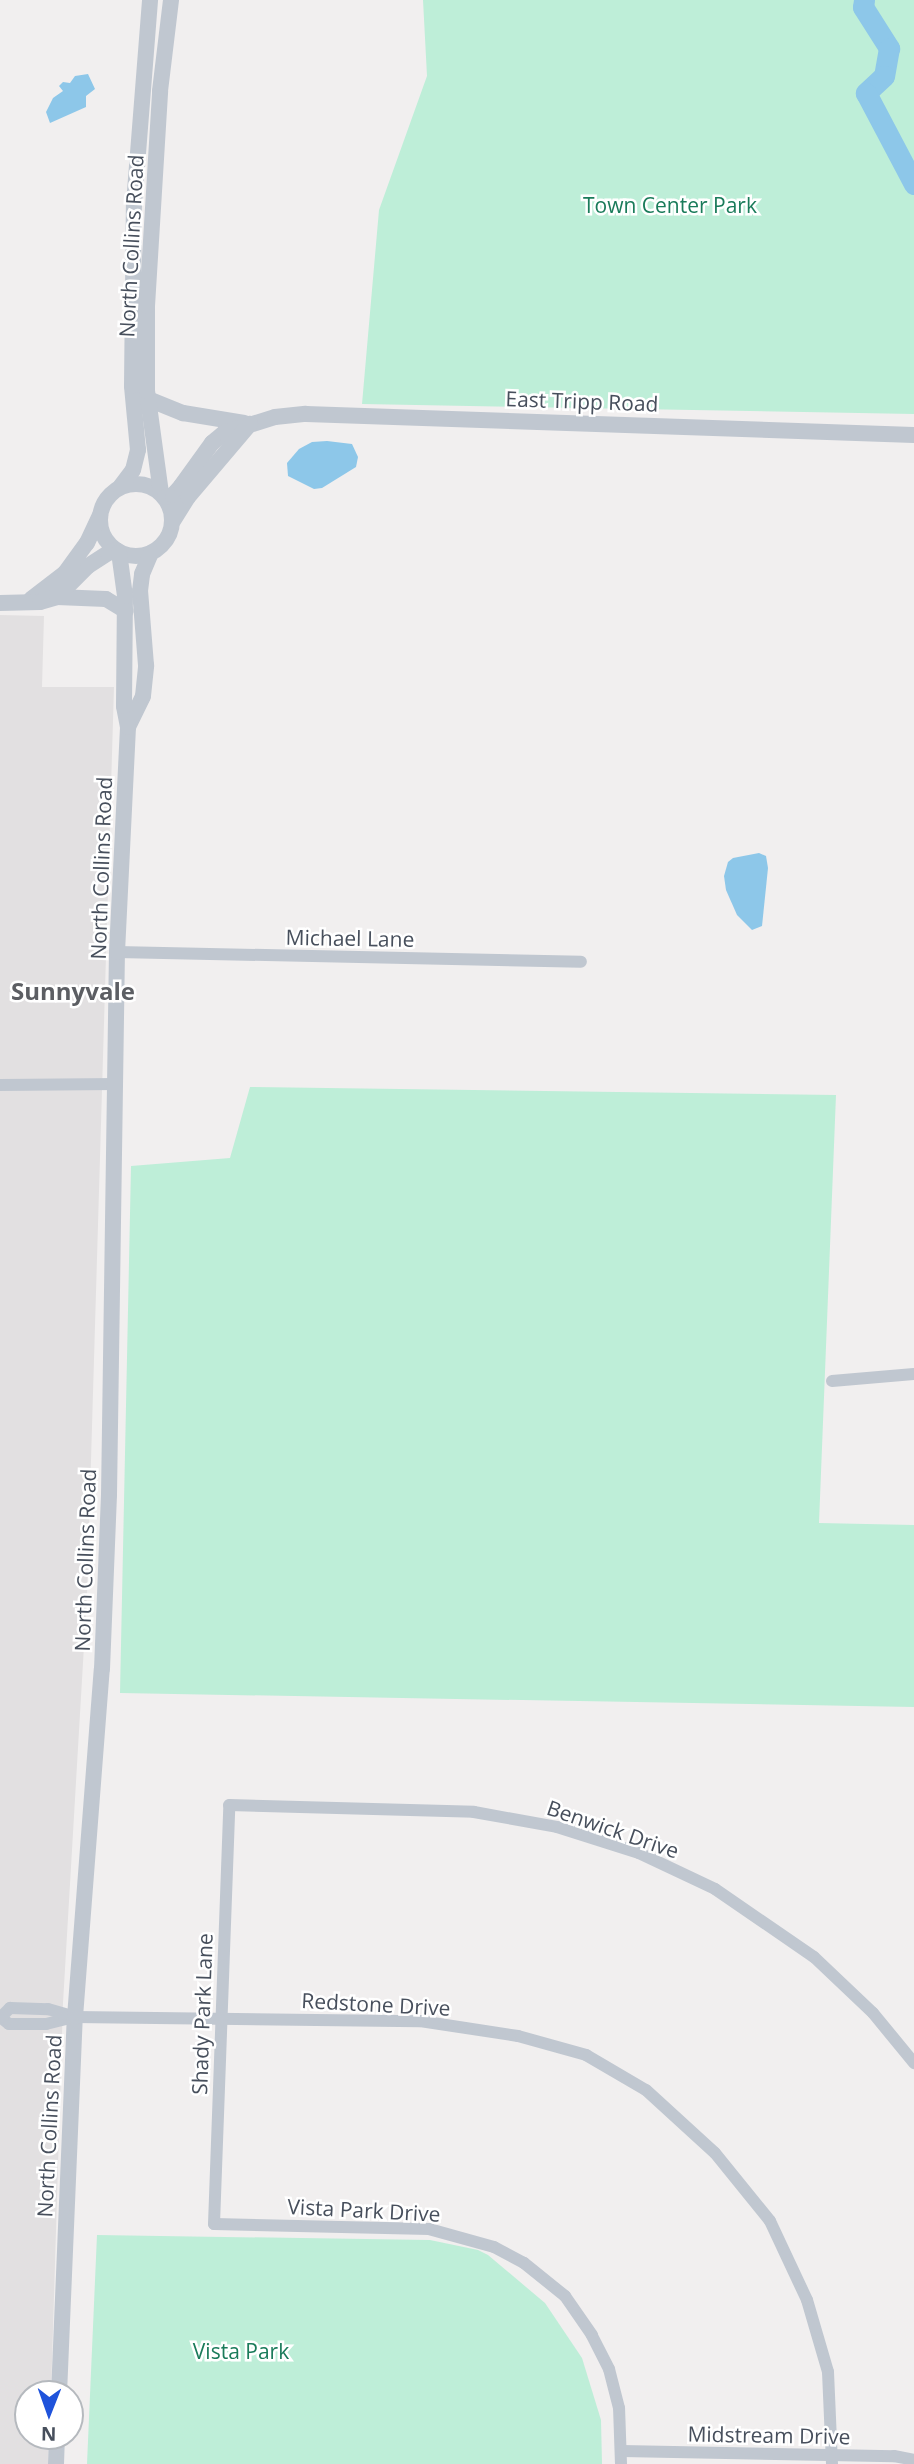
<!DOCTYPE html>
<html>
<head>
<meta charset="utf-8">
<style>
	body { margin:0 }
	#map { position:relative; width:914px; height:2464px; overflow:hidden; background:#f1efef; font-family:"Open Sans",sans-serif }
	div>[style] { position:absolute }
	.education>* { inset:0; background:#e2e0e1 }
	.green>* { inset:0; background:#beeed8 }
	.water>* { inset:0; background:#8dc7e9 }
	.river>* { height:21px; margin:-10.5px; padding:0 10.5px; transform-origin:10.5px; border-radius:10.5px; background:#8dc7e9 }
	.minor>* { height:12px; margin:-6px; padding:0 6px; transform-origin:6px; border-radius:6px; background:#c0c7d0 }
	.tertiary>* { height:16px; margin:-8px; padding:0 8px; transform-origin:8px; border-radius:8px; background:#c0c7d0 }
	.tertiary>.ring { margin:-8px; padding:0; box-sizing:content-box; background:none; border:16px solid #c0c7d0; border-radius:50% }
	span { translate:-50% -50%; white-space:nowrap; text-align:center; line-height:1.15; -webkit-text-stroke:5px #fff; paint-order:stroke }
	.park-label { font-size:21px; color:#1a7b5a }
	.street-label { font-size:21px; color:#474f5c }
	.quarter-label { font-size:24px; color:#5c5e63; font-weight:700 }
	.north { position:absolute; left:14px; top:2380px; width:70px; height:70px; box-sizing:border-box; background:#fff; border:2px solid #b5b9be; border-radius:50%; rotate:181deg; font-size:19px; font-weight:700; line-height:28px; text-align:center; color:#474f5c }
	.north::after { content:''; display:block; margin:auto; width:24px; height:32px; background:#1f53db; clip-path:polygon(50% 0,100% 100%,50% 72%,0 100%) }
</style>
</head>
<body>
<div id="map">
	<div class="education">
		<div style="clip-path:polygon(0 615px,44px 616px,42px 687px,114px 687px,87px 1595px,63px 2003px,51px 2394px,28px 2394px,28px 2436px,49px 2436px,48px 2464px,0 2464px)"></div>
	</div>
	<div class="green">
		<div style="clip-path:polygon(423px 0,914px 0,914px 414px,362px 404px,379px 210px,427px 76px)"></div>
		<div style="clip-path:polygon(250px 1087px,836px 1095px,819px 1523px,914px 1525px,914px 1707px,120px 1693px,131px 1166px,230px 1158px)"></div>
		<div style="clip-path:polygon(97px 2235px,430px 2240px,478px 2250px,488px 2255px,545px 2303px,582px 2358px,601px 2420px,602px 2464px,87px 2464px)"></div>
	</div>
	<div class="water">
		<div style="clip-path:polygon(88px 74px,95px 89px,86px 96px,86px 107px,50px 123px,46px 112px,53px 98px,63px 91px,59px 86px,63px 82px,70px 83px,75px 76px)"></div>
		<div style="clip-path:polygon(327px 441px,352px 444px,358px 457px,356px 467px,322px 488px,314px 489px,288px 476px,287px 463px,299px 449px,312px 442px)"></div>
		<div style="clip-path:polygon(759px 853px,766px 856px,768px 868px,762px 926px,752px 930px,737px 915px,726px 890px,724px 876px,728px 862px,733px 858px)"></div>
	</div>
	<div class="river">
		<div style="left:864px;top:0;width:7px;rotate:98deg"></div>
		<div style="left:863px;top:7px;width:49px;rotate:57.6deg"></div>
		<div style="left:889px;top:48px;width:28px;rotate:100deg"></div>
		<div style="left:884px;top:76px;width:25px;rotate:137deg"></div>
		<div style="left:866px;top:93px;width:103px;rotate:62.2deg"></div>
	</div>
	<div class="minor">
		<div style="left:117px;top:952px;width:464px;rotate:1.2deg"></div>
		<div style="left:0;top:1085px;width:117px;rotate:-0.5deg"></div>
		<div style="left:832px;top:1381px;width:82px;rotate:-4.9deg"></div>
		<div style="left:0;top:2017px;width:11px;rotate:38deg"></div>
		<div style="left:9px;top:2024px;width:37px"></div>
		<div style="left:46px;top:2024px;width:30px;rotate:-14deg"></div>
		<div style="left:75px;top:2017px;width:345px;rotate:0.7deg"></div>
		<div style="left:420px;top:2021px;width:99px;rotate:8.7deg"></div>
		<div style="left:518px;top:2036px;width:71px;rotate:15.6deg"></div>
		<div style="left:586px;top:2055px;width:69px;rotate:30.3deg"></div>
		<div style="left:646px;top:2090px;width:93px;rotate:42.4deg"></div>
		<div style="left:715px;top:2153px;width:87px;rotate:51deg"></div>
		<div style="left:770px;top:2221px;width:87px;rotate:64.9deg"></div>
		<div style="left:807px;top:2300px;width:75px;rotate:73.7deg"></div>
		<div style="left:828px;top:2372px;width:92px;rotate:87.5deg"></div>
		<div style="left:1px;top:2017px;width:13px;rotate:-45deg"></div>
		<div style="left:10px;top:2008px;width:38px;rotate:2deg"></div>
		<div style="left:48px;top:2009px;width:26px;rotate:16deg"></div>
		<div style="left:622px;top:2451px;width:272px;rotate:1.1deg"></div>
		<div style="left:894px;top:2456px;width:20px;rotate:11deg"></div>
		<div style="left:621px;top:2464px;width:56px;rotate:-92deg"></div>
		<div style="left:619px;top:2408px;width:40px;rotate:-104.4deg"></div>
		<div style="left:609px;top:2369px;width:38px;rotate:-117deg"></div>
		<div style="left:592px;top:2335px;width:47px;rotate:-124.7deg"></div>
		<div style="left:565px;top:2296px;width:53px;rotate:-141.2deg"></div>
		<div style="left:524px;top:2263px;width:34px;rotate:-152deg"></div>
		<div style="left:494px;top:2247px;width:67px;rotate:-164.5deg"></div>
		<div style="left:429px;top:2229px;width:215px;rotate:-178.7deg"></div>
		<div style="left:214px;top:2224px;width:419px;rotate:-87.9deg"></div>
		<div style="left:229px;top:1805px;width:245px;rotate:1.6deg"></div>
		<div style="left:474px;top:1812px;width:84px;rotate:10.2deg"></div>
		<div style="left:557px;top:1827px;width:86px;rotate:17.6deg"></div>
		<div style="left:639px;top:1853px;width:84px;rotate:25.3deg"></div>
		<div style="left:715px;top:1889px;width:120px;rotate:34.5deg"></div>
		<div style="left:814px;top:1957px;width:81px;rotate:43.5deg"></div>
		<div style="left:873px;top:2013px;width:65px;rotate:50.6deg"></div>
	</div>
	<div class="tertiary">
		<div style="left:148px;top:399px;width:38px;rotate:22deg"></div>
		<div style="left:183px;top:413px;width:62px;rotate:9.3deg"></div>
		<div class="ring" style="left:100px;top:484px;width:56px;height:56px"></div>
		<div style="left:120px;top:487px;width:21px;rotate:-53deg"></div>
		<div style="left:133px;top:470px;width:21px;rotate:-76deg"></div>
		<div style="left:138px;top:450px;width:64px;rotate:-95.4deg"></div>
		<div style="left:132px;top:386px;width:182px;rotate:-89.4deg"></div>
		<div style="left:134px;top:204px;width:205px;rotate:-85.5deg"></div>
		<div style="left:161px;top:493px;width:103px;rotate:-97.8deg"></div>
		<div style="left:147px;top:391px;width:85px;rotate:-90deg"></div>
		<div style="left:147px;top:306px;width:215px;rotate:-86.5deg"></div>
		<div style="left:160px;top:91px;width:92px;rotate:-83.1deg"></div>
		<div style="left:165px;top:497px;width:8px;rotate:-14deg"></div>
		<div style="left:173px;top:495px;width:12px;rotate:-48deg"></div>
		<div style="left:181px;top:486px;width:53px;rotate:-54.2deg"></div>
		<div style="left:212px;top:443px;width:16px;rotate:-40deg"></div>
		<div style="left:224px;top:433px;width:53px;rotate:-17.4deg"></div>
		<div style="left:275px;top:417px;width:31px;rotate:-6deg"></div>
		<div style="left:306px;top:414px;width:608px;rotate:1.98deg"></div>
		<div style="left:173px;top:521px;width:28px;rotate:-58deg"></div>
		<div style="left:188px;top:497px;width:96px;rotate:-49.7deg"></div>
		<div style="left:57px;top:597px;width:49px;rotate:2.3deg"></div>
		<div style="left:106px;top:599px;width:23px;rotate:31deg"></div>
		<div style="left:31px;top:599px;width:43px;rotate:-37.4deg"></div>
		<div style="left:65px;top:573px;width:37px;rotate:-54deg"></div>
		<div style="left:87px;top:543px;width:31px;rotate:-65deg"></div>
		<div style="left:0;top:603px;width:40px;rotate:-1.4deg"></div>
		<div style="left:40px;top:602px;width:18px;rotate:-16deg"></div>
		<div style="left:57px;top:597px;width:44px;rotate:-45deg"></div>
		<div style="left:88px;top:566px;width:24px;rotate:-33deg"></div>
		<div style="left:108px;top:553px;width:9px;rotate:-18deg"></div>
		<div style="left:128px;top:727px;width:34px;rotate:-64deg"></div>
		<div style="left:143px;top:696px;width:31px;rotate:-84deg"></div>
		<div style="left:146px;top:665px;width:74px;rotate:-94.6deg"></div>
		<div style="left:140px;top:591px;width:17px;rotate:-83deg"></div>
		<div style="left:142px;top:574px;width:23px;rotate:-67deg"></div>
		<div style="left:59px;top:2394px;width:377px;rotate:-87.6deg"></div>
		<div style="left:75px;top:2017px;width:349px;rotate:-85.6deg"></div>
		<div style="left:102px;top:1669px;width:174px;rotate:-87.7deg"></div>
		<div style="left:109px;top:1495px;width:543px;rotate:-89.16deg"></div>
		<div style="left:117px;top:952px;width:225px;rotate:-87.2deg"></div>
		<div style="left:128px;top:727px;width:21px;rotate:-101deg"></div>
		<div style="left:124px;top:706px;width:110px;rotate:-89.5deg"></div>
		<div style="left:125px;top:596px;width:44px;rotate:-97.8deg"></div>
		<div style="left:56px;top:2464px;width:28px;rotate:-88deg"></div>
	</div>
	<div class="park-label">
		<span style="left:670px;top:205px">Town Center Park</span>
		<span style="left:241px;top:2351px">Vista Park</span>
	</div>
	<div class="street-label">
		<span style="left:131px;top:246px;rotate:-87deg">North Collins Road</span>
		<span style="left:582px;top:401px;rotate:2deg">East Tripp Road</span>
		<span style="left:101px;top:868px;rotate:-88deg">North Collins Road</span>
		<span style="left:350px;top:938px;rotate:1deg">Michael Lane</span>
		<span style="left:85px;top:1560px;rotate:-88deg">North Collins Road</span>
		<span style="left:613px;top:1829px;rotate:19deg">Benwick Drive</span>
		<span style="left:376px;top:2004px;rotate:3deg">Redstone Drive</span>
		<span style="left:202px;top:2014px;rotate:-88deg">Shady Park Lane</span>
		<span style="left:49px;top:2126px;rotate:-87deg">North Collins Road</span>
		<span style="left:364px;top:2210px;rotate:3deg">Vista Park Drive</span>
		<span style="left:769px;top:2435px;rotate:1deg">Midstream Drive</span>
	</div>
	<div class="quarter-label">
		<span style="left:73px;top:991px">Sunnyvale</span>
	</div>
	<div class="north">N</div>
</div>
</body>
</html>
